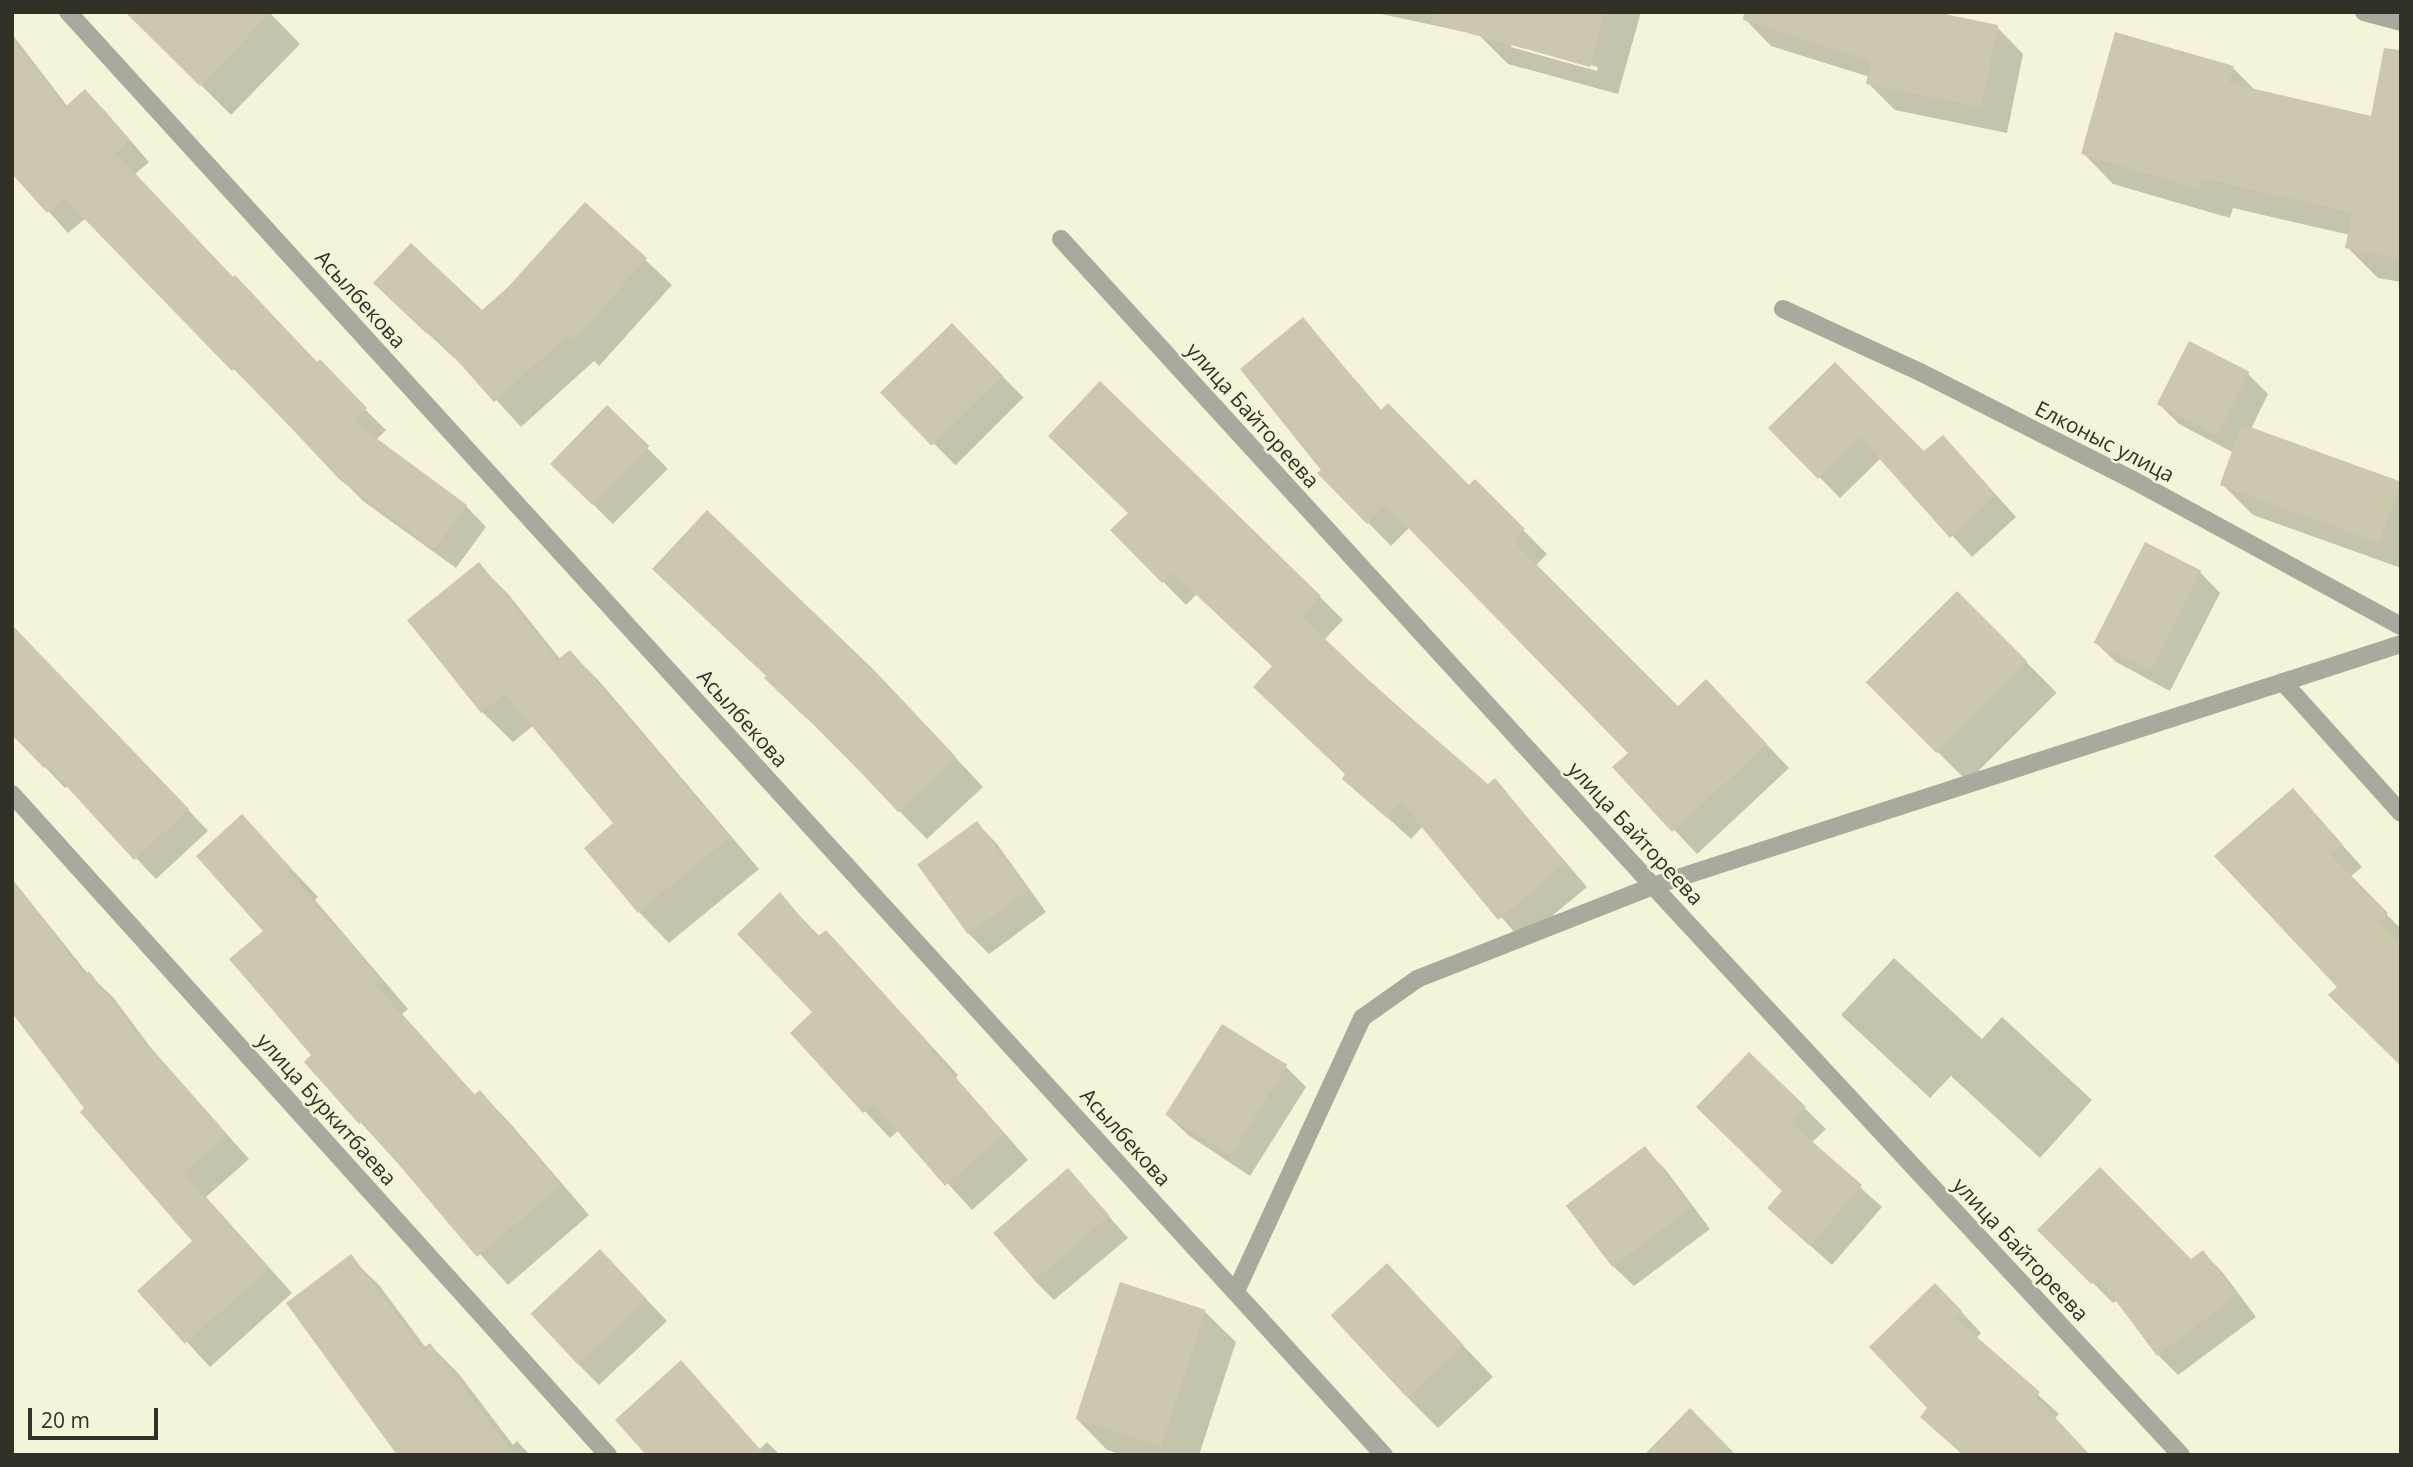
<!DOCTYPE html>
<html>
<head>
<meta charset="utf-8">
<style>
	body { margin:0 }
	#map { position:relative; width:2413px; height:1467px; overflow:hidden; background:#f6f4d8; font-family:"Open Sans",sans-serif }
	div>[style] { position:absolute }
	.shadow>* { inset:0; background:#0003; transform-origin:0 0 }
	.building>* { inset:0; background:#cbc8ad; transform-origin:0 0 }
	.service>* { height:18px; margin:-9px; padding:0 9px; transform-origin:9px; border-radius:9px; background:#aaa99d }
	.minor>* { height:18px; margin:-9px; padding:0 9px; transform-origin:9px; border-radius:9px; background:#aaa99d }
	span { translate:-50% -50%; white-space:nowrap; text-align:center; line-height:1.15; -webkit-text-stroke:5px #f6f4d8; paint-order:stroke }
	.street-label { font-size:21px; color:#323127 }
	.frame { position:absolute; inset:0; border:14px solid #323127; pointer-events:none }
	.scale { position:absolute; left:28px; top:1408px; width:130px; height:32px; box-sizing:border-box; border:4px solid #323127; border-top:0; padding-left:9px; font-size:21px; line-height:24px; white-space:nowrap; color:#323127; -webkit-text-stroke:5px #f6f4d8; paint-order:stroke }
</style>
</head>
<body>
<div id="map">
	<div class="shadow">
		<div style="clip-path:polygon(128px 12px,269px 12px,300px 44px,231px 115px)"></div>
		<div style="clip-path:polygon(evenodd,1372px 12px,1641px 12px,1618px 94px,1508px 64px,1479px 35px,1372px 12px,1511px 43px,1598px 67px,1597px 71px,1511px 47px,1511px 43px)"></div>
		<div style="clip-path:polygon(1745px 19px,1997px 27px,2023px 54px,2007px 133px,1895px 110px,1868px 83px,1870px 77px,1771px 46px)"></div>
		<div style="clip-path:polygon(12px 34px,68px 107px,85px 91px,106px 112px,149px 162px,135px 174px,233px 279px,386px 430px,376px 440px,466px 506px,486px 527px,456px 568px,363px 501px,86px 218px,68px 233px,12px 171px)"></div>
		<div style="clip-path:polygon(2233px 68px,2256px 91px,2372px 118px,2401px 103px,2401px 282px,2378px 278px,2347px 247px,2350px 235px,2233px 208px,2230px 218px,2113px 184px,2083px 153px)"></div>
		<div style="clip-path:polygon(586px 204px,672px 285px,599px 366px,594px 361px,521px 427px,456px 356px,454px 358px,402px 309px,482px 312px,508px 290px)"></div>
		<div style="clip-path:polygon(1303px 319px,1382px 411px,1469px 487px,1475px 481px,1547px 554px,1535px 566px,1678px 708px,1730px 705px,1789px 768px,1697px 854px,1615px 767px,1630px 753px,1410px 527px,1391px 546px,1320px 473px,1323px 470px)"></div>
		<div style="left:952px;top:326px;width:101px;height:96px;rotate:45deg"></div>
		<div style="clip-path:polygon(1835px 364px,1924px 454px,1963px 458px,2016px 517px,1972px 557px,1881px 458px,1840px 498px,1771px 428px)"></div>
		<div style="clip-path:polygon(2248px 374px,2268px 394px,2251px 429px,2401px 482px,2401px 568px,2253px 515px,2223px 485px,2234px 453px,2179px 424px,2159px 404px)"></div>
		<div style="left:607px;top:408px;width:86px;height:78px;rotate:45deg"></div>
		<div style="clip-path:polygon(1113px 530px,1320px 597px,1343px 620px,1324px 640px,1488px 787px,1495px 780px,1587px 887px,1522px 941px,1423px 826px,1411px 839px,1344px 778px,1347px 775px,1274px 667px,1197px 594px,1186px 605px)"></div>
		<div style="clip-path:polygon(479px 565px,509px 595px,561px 660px,570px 652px,600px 682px,759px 869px,669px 943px,639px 912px,586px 848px,615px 824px,533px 726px,513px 742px,482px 712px)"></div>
		<div style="clip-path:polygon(2200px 572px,2220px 593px,2170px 691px,2116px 662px,2095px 642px)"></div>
		<div style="left:1957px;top:593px;width:141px;height:126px;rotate:45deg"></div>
		<div style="clip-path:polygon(902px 700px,983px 787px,927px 839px,795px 706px)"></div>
		<div style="clip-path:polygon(12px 732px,115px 732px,208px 831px,156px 879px,68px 786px,65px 788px)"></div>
		<div style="clip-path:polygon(2293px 790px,2362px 867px,2350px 877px,2401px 929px,2398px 944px,2340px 987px)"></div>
		<div style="clip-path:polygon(242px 816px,318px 897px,315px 900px,408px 1009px,402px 1014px,476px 1096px,480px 1092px,509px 1122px,589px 1215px,508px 1285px,306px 1062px,313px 1055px,265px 931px)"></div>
		<div style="clip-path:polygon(977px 823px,997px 844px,1046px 912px,989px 954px,968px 933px)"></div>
		<div style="clip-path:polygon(12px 879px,88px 974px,113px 997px,157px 1056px,249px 1159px,206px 1197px,292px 1293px,210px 1367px,140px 1291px,195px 1241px,87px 1108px,12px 1010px)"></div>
		<div style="clip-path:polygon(780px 895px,820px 937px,851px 958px,958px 1075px,956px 1078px,1028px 1160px,972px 1210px,899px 1130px,890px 1138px,792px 1033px,815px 1012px)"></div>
		<div style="clip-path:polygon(1894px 958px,1982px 1039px,2002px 1017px,2092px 1100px,2040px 1158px,1951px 1076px,1930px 1098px,1841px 1015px)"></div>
		<div style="clip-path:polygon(1749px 1054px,1826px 1129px,1811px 1143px,1882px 1207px,1832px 1265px,1769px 1208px,1784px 1191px)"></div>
		<div style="clip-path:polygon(1286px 1067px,1306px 1087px,1250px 1176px,1188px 1135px,1167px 1115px)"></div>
		<div style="clip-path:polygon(1644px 1148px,1665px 1169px,1710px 1229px,1634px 1286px,1613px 1266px)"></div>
		<div style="clip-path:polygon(1068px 1170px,1128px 1238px,1054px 1300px,1034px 1280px)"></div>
		<div style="clip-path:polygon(2040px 1230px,2191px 1261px,2203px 1252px,2223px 1273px,2256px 1317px,2178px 1375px,2158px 1355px,2117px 1300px,2113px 1303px)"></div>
		<div style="clip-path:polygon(350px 1257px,379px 1285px,426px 1348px,430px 1345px,459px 1374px,513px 1445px,517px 1441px,530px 1455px,400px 1455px)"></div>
		<div style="clip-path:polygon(1387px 1265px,1493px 1377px,1438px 1428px,1408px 1398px)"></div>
		<div style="clip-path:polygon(620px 1272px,667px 1321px,599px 1385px,578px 1364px)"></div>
		<div style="clip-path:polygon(1956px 1306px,1981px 1333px,1976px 1338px,2059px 1414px,2055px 1418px,1963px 1455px,1922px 1416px,1929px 1408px)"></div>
		<div style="clip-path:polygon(1205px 1312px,1236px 1342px,1199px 1455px,1123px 1455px,1107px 1450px,1077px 1419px)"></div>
		<div style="clip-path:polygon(767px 1442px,780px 1455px,649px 1455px,760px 1449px)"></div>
	</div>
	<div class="building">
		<div style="clip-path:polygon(125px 12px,271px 12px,200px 86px)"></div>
		<div style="clip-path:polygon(1433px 12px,1604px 12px,1590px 67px,1432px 23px)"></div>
		<div style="clip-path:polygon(1744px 12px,1935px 12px,1998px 25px,1981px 107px,1866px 84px,1871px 61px,1743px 20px)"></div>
		<div style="clip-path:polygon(2115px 32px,2234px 66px,2229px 83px,2371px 116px,2384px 48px,2401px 50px,2401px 259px,2345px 248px,2352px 213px,2202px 178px,2199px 189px,2081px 154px)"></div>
		<div style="clip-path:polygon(12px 38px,65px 107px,85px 89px,130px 140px,116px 153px,233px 277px,235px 275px,317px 362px,320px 359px,367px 408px,353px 421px,467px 505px,434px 549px,340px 480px,235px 368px,232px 371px,64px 198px,47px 213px,12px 174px)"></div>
		<div style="clip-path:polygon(585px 202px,647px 258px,573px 341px,567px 336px,494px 402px,430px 330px,427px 334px,373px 283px,411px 243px,482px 310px,507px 288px)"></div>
		<div style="clip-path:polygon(1303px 317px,1380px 411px,1388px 403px,1469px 485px,1475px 479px,1525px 529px,1513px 541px,1678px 706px,1706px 679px,1767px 744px,1672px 832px,1612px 767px,1628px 753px,1386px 505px,1367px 524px,1317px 473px,1321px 470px,1240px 369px)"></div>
		<div style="left:952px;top:323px;width:74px;height:100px;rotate:46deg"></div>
		<div style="left:2189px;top:341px;width:68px;height:71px;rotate:27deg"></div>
		<div style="clip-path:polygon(1835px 362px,1924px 451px,1943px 435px,1996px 495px,1950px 538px,1860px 437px,1818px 479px,1768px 428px)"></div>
		<div style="clip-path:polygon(1100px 381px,1321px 596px,1302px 617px,1381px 692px,1488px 784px,1495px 778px,1565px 863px,1498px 920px,1401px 802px,1387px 818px,1342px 779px,1345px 774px,1253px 687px,1272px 666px,1173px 573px,1162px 583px,1110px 530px,1128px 513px,1048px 436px)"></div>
		<div style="left:607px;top:405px;width:59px;height:82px;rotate:44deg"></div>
		<div style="left:2242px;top:424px;width:169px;height:65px;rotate:20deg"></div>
		<div style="clip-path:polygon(707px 510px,874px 670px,956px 757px,898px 812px,809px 717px,807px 719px,764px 678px,766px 676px,652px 569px)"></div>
		<div style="left:2145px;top:542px;width:63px;height:113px;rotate:27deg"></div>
		<div style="clip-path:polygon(479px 562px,557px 660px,570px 650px,730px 837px,638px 913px,584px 848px,613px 823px,505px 694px,481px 713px,407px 620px)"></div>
		<div style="left:1957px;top:591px;width:100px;height:129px;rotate:45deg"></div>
		<div style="clip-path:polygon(12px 625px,189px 809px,134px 860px,47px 765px,44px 768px,12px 735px)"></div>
		<div style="clip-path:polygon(2293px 788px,2343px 845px,2331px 855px,2388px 913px,2379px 922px,2401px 944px,2401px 1066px,2328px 995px,2337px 987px,2214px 856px)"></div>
		<div style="clip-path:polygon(242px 814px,290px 867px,287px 870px,380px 979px,374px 984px,474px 1095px,480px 1090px,561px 1185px,477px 1257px,362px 1121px,359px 1124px,304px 1062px,311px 1055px,229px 959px,263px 931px,196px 856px)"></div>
		<div style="left:977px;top:821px;width:86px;height:74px;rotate:54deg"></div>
		<div style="clip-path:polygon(12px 880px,85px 975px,89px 971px,150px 1051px,152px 1049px,227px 1134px,183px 1173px,269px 1268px,185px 1344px,137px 1291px,192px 1241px,80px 1112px,84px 1108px,12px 1013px)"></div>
		<div style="clip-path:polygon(780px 892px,817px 937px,826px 930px,934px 1049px,931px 1051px,1004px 1133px,945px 1186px,874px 1104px,863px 1113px,790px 1033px,812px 1012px,737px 934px)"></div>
		<div style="left:1222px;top:1024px;width:77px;height:107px;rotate:32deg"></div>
		<div style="clip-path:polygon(1749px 1052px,1806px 1107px,1791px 1123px,1862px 1185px,1810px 1246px,1767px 1208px,1782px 1191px,1696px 1107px)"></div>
		<div style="left:1645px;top:1146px;width:77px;height:99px;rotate:53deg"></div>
		<div style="clip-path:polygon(2100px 1167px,2191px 1259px,2203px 1250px,2237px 1295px,2157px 1356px,2098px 1277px,2091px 1284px,2037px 1230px)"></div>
		<div style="left:1068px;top:1168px;width:63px;height:99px;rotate:49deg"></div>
		<div style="left:600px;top:1249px;width:69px;height:95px;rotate:47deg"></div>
		<div style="clip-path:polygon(351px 1254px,422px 1349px,430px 1343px,515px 1455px,397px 1455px,286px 1303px)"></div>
		<div style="left:1387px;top:1263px;width:112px;height:77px;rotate:47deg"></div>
		<div style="left:1120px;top:1282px;width:90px;height:144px;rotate:18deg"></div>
		<div style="clip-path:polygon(1935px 1283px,1962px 1311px,1955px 1318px,2040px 1392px,2036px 1397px,2090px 1455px,1963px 1455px,1920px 1417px,1927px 1408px,1869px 1347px)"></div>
		<div style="clip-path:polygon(681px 1360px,765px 1455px,646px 1455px,615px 1420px)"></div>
		<div style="clip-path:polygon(1690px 1408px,1736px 1455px,1644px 1455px)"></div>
	</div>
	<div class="service">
		<div style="left:1236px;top:1291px;width:301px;rotate:-65.2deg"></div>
		<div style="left:1362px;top:1018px;width:67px;rotate:-35.3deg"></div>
		<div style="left:1417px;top:979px;width:254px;rotate:-21.5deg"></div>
		<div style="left:1653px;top:886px;width:786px;rotate:-17.93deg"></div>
	</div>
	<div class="minor">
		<div style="left:68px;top:12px;width:1953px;rotate:47.64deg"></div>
		<div style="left:2364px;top:12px;width:38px;rotate:15deg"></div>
		<div style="left:1061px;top:239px;width:877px;rotate:47.54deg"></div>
		<div style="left:1653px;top:886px;width:776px;rotate:47.14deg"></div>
		<div style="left:1783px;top:309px;width:151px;rotate:24.7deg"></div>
		<div style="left:1920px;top:372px;width:239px;rotate:26.9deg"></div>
		<div style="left:2133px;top:480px;width:305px;rotate:28.6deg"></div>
		<div style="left:2283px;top:682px;width:176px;rotate:48deg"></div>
		<div style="left:12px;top:794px;width:890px;rotate:47.96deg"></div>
	</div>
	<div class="street-label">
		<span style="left:361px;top:299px;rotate:48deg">Асылбекова</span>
		<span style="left:1253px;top:415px;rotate:48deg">улица Байтореева</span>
		<span style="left:2105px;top:441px;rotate:27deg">Елконыс улица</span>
		<span style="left:743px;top:718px;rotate:48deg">Асылбекова</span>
		<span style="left:1636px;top:833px;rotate:47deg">улица Байтореева</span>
		<span style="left:327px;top:1109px;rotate:48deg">улица Буркитбаева</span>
		<span style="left:1126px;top:1137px;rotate:48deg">Асылбекова</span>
		<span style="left:2021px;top:1249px;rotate:47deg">улица Байтореева</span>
	</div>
	<div class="frame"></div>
	<div class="scale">20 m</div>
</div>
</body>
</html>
